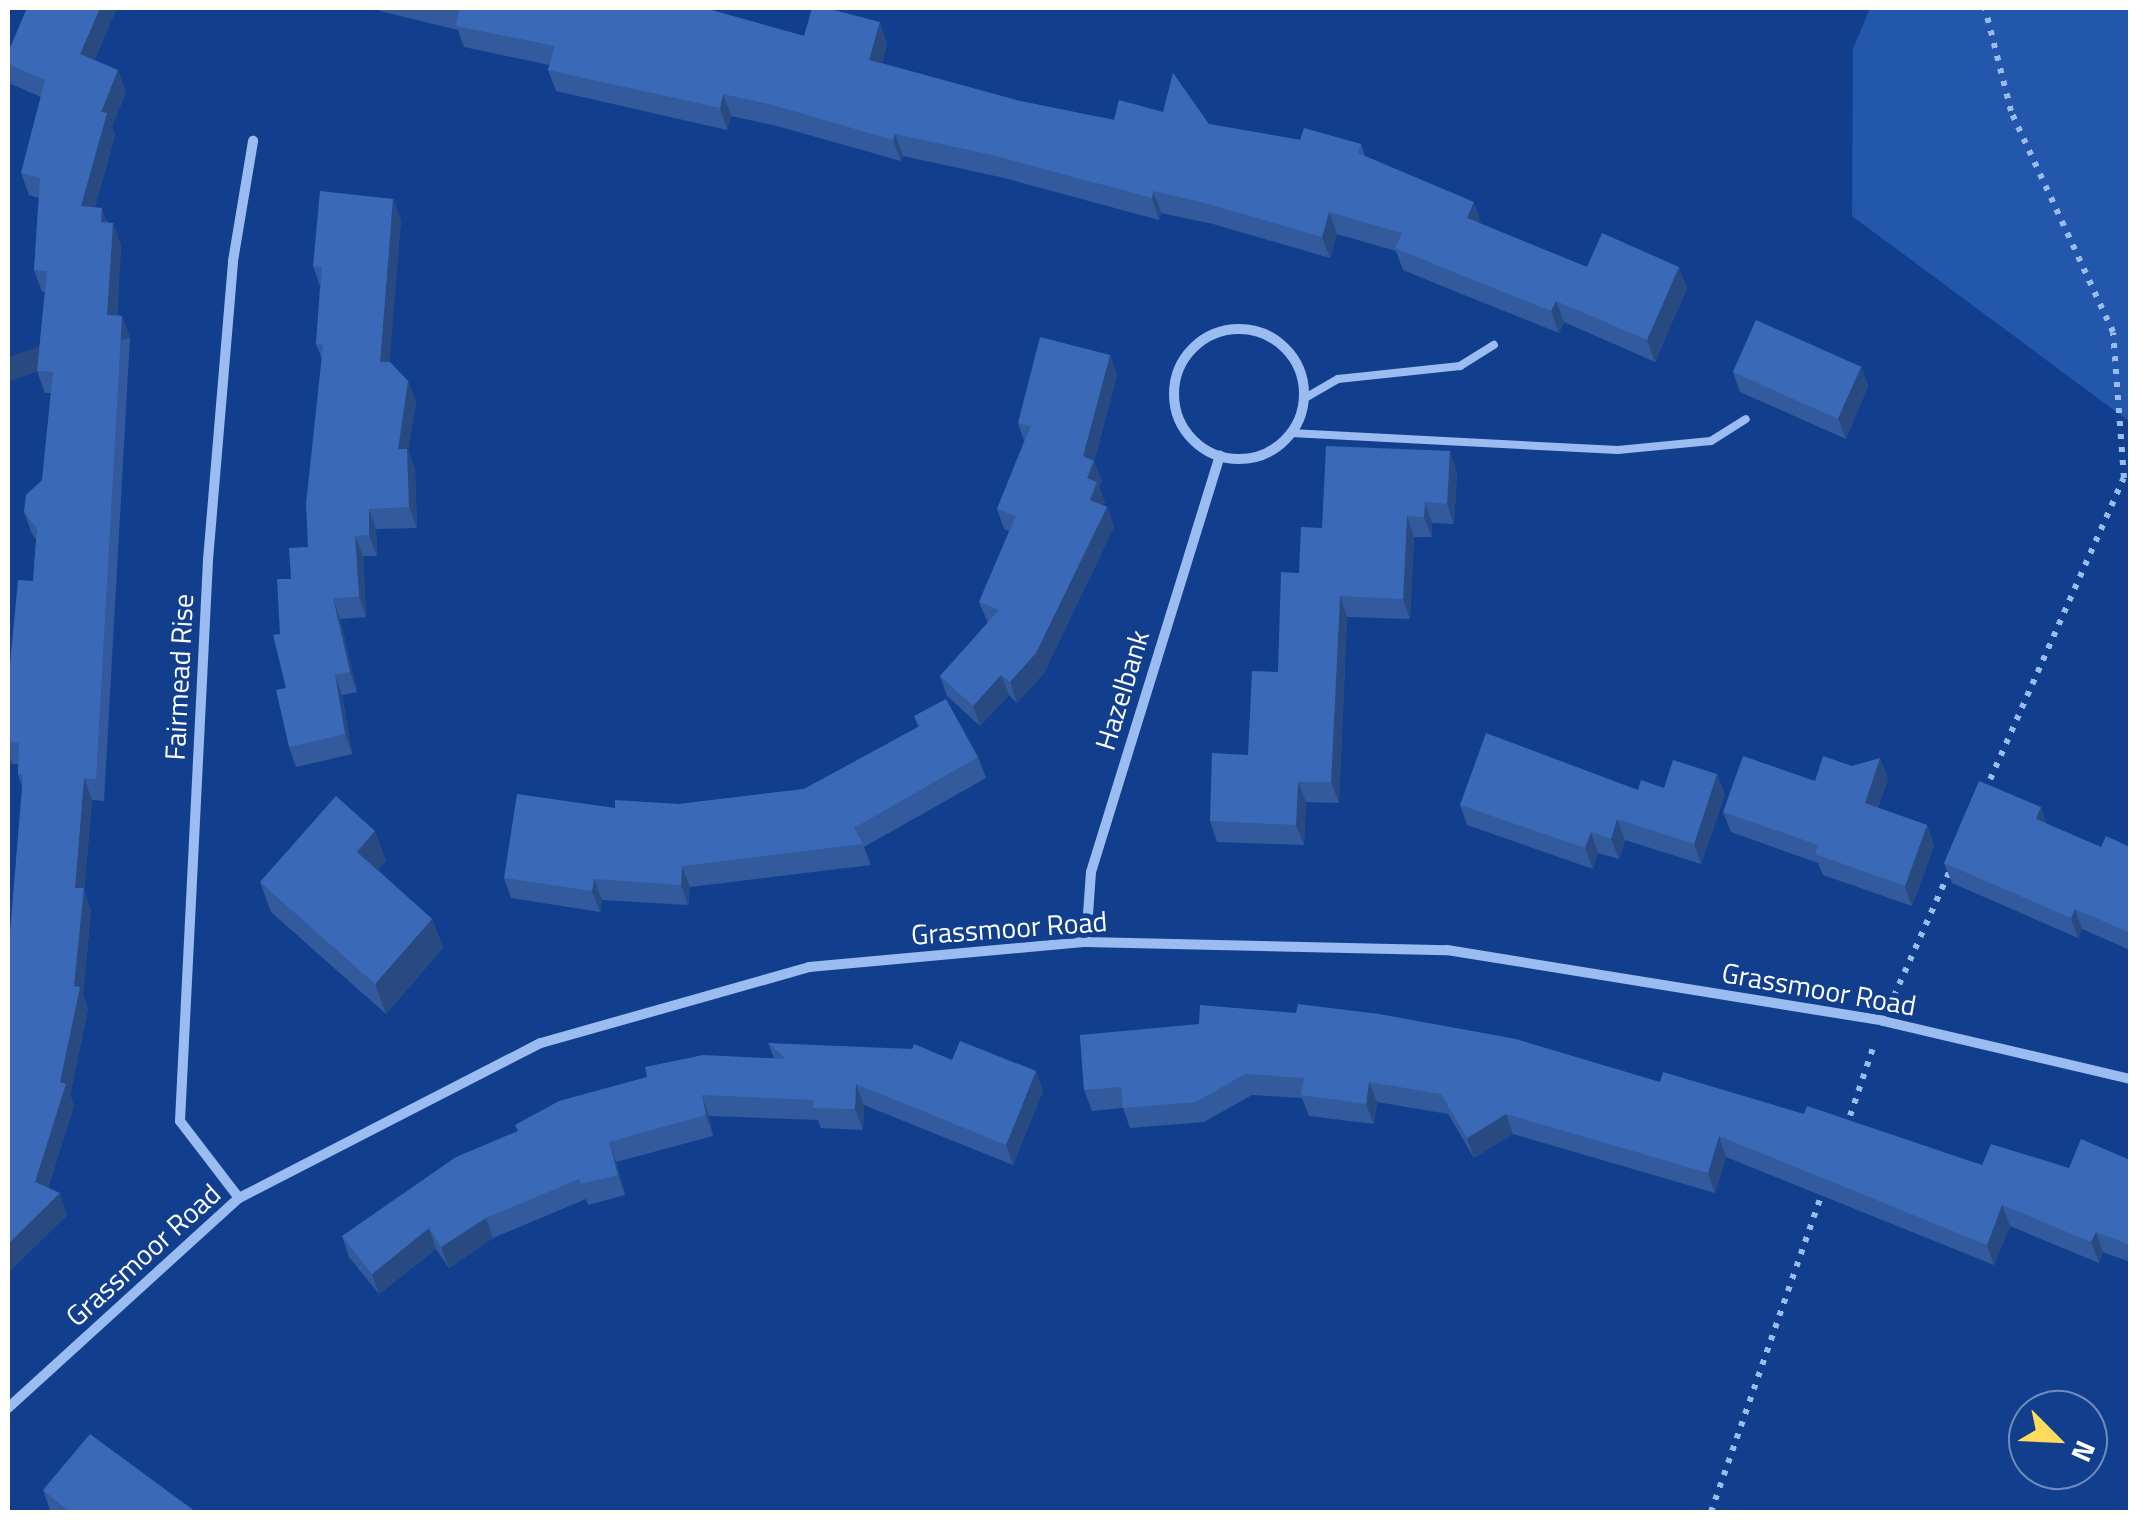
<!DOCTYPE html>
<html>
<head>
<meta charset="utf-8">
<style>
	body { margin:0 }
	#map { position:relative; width:2138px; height:1520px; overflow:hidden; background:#123f8d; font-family:"Titillium Web",sans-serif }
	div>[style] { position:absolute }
	.green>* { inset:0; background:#2357ac }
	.path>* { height:6px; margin-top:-3px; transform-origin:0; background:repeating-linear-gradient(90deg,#9abcf1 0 5px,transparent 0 13px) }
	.service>* { height:8px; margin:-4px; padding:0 4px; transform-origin:4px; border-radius:4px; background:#9abcf1 }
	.minor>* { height:10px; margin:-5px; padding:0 5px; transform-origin:5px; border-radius:5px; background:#9abcf1 }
	.minor>.ring { margin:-5px; padding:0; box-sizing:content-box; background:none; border:10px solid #9abcf1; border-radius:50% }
	.wall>* { inset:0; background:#325a9d }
	.shaded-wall>* { inset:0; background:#294a80; transform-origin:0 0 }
	.building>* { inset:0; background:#3a69b7; transform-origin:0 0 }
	span { translate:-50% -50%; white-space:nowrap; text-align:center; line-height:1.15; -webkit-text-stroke:10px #123f8d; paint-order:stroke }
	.street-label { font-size:28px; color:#fff }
	.frame { position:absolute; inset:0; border:10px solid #fff; pointer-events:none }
	.north { position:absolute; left:2008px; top:1390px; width:100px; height:100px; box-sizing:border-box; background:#123f8d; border:2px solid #718cbb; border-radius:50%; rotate:114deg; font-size:28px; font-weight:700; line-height:40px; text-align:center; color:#fff }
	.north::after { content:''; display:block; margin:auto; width:35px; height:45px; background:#ffdb5b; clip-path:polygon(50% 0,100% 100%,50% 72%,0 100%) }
</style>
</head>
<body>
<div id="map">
	<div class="green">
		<div style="clip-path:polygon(1870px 8px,2130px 8px,2130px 422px,1852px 216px,1853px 49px)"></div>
	</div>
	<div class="path">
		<div style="left:1985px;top:791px;width:342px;rotate:-66.1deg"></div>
		<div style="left:2124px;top:478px;width:146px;rotate:-94.3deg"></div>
		<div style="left:2113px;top:332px;width:243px;rotate:-114.8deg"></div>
		<div style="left:2011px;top:111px;width:106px;rotate:-104.2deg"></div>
		<div style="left:1894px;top:996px;width:142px;rotate:-66deg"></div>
		<div style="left:1846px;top:1128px;width:88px;rotate:-71.4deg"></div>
		<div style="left:1711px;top:1512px;width:340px;rotate:-70.8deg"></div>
	</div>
	<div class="service">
		<div style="left:1305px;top:398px;width:38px;rotate:-30deg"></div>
		<div style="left:1338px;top:379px;width:123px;rotate:-6.1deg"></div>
		<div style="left:1460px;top:366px;width:40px;rotate:-32deg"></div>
		<div style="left:1291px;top:433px;width:327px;rotate:3deg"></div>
		<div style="left:1618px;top:450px;width:93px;rotate:-5.5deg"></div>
		<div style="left:1711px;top:441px;width:41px;rotate:-32.2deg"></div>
	</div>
	<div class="minor">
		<div class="ring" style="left:1174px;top:329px;width:120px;height:120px"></div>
		<div style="left:1086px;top:942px;width:70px;rotate:-85.9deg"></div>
		<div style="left:1091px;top:872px;width:436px;rotate:-72.8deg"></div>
		<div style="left:239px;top:1198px;width:97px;rotate:-127.5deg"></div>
		<div style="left:180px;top:1121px;width:562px;rotate:-87.14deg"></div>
		<div style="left:208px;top:560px;width:300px;rotate:-85.2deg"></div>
		<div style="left:233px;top:261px;width:122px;rotate:-80.5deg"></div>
		<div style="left:8px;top:1408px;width:312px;rotate:-42.3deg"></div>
		<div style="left:239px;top:1198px;width:339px;rotate:-27.2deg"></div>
		<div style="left:541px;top:1043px;width:279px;rotate:-15.8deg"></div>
		<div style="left:809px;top:967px;width:278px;rotate:-5.2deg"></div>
		<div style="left:1086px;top:942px;width:361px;rotate:1.3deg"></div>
		<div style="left:1447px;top:950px;width:442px;rotate:9.2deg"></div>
		<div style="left:1883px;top:1021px;width:254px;rotate:13.2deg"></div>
	</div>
	<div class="wall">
		<div style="clip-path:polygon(27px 8px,117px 8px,94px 60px,126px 92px,112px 127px,115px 135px,95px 207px,108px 222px,121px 245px,117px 315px,122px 316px,130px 338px,104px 801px,92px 800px,84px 891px,91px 910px,83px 995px,88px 1009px,70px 1095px,74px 1106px,48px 1188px,67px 1215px,8px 1273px,22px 787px,18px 774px,18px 764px,12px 764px,8px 752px,8px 685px,33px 581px,36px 539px,32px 534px,24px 512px,42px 480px,51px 393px,45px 393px,37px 371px,45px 292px,42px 292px,34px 270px,39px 198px,29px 195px,21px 173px,41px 97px,11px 84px,8px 74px,8px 53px)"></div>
		<div style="clip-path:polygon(379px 8px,704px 8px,804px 36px,887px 44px,882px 63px,1020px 101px,1114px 120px,1209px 124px,1300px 140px,1361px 144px,1365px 156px,1481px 224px,1587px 267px,1687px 288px,1655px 362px,1564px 322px,1559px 333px,1454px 291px,1403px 270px,1396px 251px,1337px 234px,1330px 258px,1213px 224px,1161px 213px,1159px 220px,1000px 177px,903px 156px,901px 161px,777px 126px,731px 116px,727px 130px,556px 91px,548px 70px,549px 65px,464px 47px,458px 30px,380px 11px)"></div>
		<div style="clip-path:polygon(401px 219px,389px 362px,408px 381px,416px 402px,408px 451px,415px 469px,417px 528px,376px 529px,377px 556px,363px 556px,366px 617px,340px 619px,357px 692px,342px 695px,352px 754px,296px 767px,289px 747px,286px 688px,280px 634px,291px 579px,308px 547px,322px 359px,316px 344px,320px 286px,313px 266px)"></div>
		<div style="clip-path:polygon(1110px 355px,1117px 375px,1094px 462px,1102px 481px,1099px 487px,1105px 502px,1103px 505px,1107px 507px,1114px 527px,1044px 673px,1017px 703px,1009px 695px,980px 726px,947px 696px,940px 676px,988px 623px,979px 602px,1009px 531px,1004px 529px,997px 509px,1024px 441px,1018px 423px)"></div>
		<div style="clip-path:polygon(1861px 366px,1868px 386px,1846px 439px,1740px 392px,1733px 372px)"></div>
		<div style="clip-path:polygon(1457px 471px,1454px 524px,1432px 523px,1432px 537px,1414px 537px,1410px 619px,1347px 617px,1339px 803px,1306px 802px,1304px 845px,1217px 842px,1210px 821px,1248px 755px,1278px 672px,1299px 573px,1322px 528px)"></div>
		<div style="clip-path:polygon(914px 716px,978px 757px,986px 778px,864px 847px,871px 865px,690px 887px,688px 905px,602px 900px,600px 912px,511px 898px,504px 878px,615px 808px,679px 804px,804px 789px,918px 727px)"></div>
		<div style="clip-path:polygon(1880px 758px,1888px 779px,1878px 808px,1927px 825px,1934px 846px,1912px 906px,1823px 875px,1818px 863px,1731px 832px,1723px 812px)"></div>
		<div style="clip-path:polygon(1717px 774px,1725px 795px,1701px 864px,1625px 840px,1619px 859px,1598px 853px,1593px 869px,1467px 825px,1460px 805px,1664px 788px)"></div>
		<div style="clip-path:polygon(2047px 824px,2101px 847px,2130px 847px,2130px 950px,2082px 929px,2078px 938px,1952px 883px,1944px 863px)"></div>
		<div style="clip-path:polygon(386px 861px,378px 870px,432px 919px,443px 948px,386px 1014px,271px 912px,260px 882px)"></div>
		<div style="clip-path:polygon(1080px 1035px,1660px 1082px,1804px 1114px,1982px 1165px,2069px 1168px,2130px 1160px,2130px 1262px,2103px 1252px,2099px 1263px,2010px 1226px,1994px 1265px,1726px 1157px,1715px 1193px,1513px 1134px,1474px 1158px,1448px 1114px,1377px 1102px,1374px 1124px,1309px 1116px,1302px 1098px,1252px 1095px,1204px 1122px,1130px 1128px,1123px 1108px,1092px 1111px,1084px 1090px)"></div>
		<div style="clip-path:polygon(768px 1043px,952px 1060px,1036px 1071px,1043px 1091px,1013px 1165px,864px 1105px,863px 1130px,821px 1128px,818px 1120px,709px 1116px,713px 1136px,616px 1162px,625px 1195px,588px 1205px,586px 1199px,493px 1238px,449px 1268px,436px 1249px,379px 1294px,349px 1257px,342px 1236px,774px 1058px)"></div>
		<div style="clip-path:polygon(43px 1490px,196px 1512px,53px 1512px,50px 1510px)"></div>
	</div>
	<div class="shaded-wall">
		<div style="clip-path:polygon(100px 8px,117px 8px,88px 76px,80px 54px)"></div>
		<div style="clip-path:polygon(880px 22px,887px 44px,877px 81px,869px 60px)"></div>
		<div style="clip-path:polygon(118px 70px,126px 92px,112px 127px,115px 135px,89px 228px,81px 206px,101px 112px)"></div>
		<div style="clip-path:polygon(723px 94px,731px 116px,727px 130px,720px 108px)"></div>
		<div style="clip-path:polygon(895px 134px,903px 156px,901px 161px,893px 140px)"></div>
		<div style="clip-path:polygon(1153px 191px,1161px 213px,1159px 220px,1152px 198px)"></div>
		<div style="clip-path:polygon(393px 199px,401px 219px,388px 382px,380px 362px)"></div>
		<div style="clip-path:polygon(1474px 202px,1481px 223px,1467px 218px)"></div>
		<div style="clip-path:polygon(102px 208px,110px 230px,101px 222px)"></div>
		<div style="clip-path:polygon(1329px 212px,1337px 234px,1330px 258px,1322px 237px)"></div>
		<div style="clip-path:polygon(113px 223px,121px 245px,115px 336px,107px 315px)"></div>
		<div style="clip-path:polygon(1679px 267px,1687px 288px,1655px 362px,1647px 340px)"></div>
		<div style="clip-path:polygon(1556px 301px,1564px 322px,1559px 333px,1551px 311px)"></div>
		<div style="left:122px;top:316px;width:23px;height:464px;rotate:70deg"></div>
		<div style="clip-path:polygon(1110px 355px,1117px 375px,1094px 462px,1102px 481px,1099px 487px,1105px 502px,1097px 521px,1090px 500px,1083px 456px)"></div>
		<div style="clip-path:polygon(1861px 366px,1868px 386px,1846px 439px,1838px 418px)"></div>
		<div style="clip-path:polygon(408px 381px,416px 402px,408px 451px,415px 469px,417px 528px,409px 507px,398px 449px)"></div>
		<div style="clip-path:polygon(1450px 451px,1457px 471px,1454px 524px,1447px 504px)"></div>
		<div style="clip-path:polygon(1425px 502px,1432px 523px,1432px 537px,1424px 517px)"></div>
		<div style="clip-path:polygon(1107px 507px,1114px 527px,1044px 673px,1017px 703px,1010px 682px)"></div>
		<div style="clip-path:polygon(369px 509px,376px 529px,377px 556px,369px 535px)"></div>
		<div style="clip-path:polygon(1407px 516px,1414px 537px,1410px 619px,1403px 599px)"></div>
		<div style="clip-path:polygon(355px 536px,363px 556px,366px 617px,359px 597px)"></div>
		<div style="clip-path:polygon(1340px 596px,1347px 617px,1339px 803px,1331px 782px)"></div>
		<div style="clip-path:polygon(333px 598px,340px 619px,357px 692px,350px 672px)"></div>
		<div style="clip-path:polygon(335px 675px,342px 695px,352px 754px,345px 734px)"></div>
		<div style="clip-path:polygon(1001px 675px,1009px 695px,980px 726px,973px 706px)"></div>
		<div style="clip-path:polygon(1880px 758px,1888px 779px,1872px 824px,1865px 803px)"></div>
		<div style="clip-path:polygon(1717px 774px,1725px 795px,1701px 864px,1694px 844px)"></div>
		<div style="clip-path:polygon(84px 778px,92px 800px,84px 891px,91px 910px,83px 995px,88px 1009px,70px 1095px,74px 1106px,43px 1204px,35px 1182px,60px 1082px,74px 986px,75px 888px)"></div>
		<div style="clip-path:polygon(1298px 782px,1306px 802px,1304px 845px,1296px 825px)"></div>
		<div style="clip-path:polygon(2041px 807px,2048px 827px,2036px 819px)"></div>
		<div style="clip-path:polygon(1617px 819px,1625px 840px,1619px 859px,1611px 839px)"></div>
		<div style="clip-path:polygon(1927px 825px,1934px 846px,1912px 906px,1905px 886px)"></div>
		<div style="clip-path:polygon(375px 831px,386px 861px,368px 881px,357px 852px)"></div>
		<div style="clip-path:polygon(1591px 832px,1598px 853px,1593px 869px,1585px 848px)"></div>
		<div style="clip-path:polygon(682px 866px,690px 887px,688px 905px,681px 885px)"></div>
		<div style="clip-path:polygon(594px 879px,602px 900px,600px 912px,592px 891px)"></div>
		<div style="clip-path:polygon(2075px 909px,2082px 929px,2078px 938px,2071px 918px)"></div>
		<div style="clip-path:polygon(432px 919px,443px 948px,386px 1014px,375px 984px)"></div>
		<div style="clip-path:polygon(1036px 1071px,1043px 1091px,1013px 1165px,1006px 1145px)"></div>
		<div style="clip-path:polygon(1369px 1082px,1377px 1102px,1374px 1124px,1366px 1104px)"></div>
		<div style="clip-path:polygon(856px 1084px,864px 1105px,863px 1130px,855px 1109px)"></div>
		<div style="clip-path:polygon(702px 1095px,709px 1116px,713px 1136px,706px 1115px)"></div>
		<div style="clip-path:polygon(1506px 1114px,1513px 1134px,1474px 1158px,1467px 1138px)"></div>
		<div style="clip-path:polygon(1719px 1136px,1726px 1157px,1715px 1193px,1708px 1173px)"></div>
		<div style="clip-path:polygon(609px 1142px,616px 1162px,625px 1195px,618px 1175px)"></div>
		<div style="clip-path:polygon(60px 1193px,67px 1215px,8px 1273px,8px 1244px)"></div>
		<div style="clip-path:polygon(2002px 1205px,2010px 1226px,1994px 1265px,1987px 1245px)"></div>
		<div style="clip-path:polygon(486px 1218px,493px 1238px,449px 1268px,441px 1247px)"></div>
		<div style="clip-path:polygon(429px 1228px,436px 1249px,379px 1294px,372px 1274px)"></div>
		<div style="clip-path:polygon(2096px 1232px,2103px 1252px,2099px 1263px,2091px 1242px)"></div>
	</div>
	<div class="building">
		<div style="clip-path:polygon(27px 8px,100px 8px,80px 54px,118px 70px,101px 112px,107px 113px,81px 206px,102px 208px,101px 222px,113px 223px,107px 315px,122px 316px,96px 779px,84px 778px,75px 888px,84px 888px,74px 986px,80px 987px,60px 1082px,66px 1084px,35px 1182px,60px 1193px,8px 1244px,8px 957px,23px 775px,18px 774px,19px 743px,8px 742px,8px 685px,18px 580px,33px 581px,37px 529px,24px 512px,26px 495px,42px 480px,53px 372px,37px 371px,47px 271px,34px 270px,40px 178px,21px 173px,45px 80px,8px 64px,8px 53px)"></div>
		<div style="clip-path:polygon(448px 8px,704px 8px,804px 36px,812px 8px,826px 8px,880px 22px,869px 60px,1020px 101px,1114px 120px,1119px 100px,1163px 112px,1173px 73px,1209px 124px,1300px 140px,1304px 128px,1361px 144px,1358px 153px,1474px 202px,1467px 218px,1587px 267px,1602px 233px,1679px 267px,1647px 340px,1556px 301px,1551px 311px,1446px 269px,1395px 248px,1402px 233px,1329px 212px,1322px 237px,1205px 203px,1153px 191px,1152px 198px,992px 155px,895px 134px,893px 140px,769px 104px,723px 94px,720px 108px,548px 70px,555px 46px,456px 26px,459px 10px)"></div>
		<div style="clip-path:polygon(320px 191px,393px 199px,380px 362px,390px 362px,408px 381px,398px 449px,407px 449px,409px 507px,369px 509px,369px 535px,355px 536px,359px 597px,333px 598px,350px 672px,335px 675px,345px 734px,289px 747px,276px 690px,286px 688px,273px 635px,280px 634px,277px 579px,291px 579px,289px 548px,308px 547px,306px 504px,323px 345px,316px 344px,322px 267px,313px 266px)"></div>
		<div style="left:1756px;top:320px;width:115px;height:57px;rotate:24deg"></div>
		<div style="clip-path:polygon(1040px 337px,1110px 355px,1083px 456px,1094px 461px,1087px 478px,1097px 482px,1090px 500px,1107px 507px,1036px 653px,1010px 682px,1001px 675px,973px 706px,940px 676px,999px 610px,979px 602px,1016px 516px,997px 509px,1031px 426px,1018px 423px)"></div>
		<div style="clip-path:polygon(1326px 446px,1450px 451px,1447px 504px,1425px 502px,1424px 517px,1407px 516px,1403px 599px,1340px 596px,1331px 782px,1298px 782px,1296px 825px,1210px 821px,1212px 753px,1248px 755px,1252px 671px,1278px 672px,1281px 572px,1299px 573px,1301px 527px,1322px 528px)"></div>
		<div style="clip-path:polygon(946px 699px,978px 757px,854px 828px,863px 844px,682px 866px,681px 885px,594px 879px,592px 891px,504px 878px,517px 794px,615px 808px,615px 800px,679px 804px,804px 789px,920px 726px,914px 716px)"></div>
		<div style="clip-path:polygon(1486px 733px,1638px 790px,1641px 780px,1664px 788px,1673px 760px,1717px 774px,1694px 844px,1617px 819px,1611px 839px,1591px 832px,1585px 848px,1460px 805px)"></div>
		<div style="clip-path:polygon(1743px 756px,1815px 781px,1823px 756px,1852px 766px,1880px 758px,1865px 803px,1927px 825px,1905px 886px,1815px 854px,1818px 845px,1723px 812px)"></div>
		<div style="clip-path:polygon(1979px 781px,2041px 807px,2036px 819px,2101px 847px,2106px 836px,2130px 847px,2130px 933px,2075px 909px,2071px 918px,1944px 863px)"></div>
		<div style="clip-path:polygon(336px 796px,375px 831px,357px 852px,432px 919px,375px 984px,260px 882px)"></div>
		<div style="clip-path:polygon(1298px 1004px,1379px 1014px,1516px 1039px,1660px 1082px,1663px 1072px,1804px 1114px,1807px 1106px,1982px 1165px,1991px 1144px,2069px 1168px,2081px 1139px,2130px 1160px,2130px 1245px,2096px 1232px,2091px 1242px,2002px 1205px,1987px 1245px,1719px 1136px,1708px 1173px,1506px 1114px,1467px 1138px,1441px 1094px,1369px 1082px,1366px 1104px,1301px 1095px,1304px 1078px,1245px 1074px,1196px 1102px,1123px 1108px,1121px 1087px,1084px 1090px,1080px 1035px,1199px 1024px,1200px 1005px,1296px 1013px)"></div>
		<div style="clip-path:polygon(960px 1041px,1036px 1071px,1006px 1145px,856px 1084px,855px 1109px,813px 1108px,814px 1100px,702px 1095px,706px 1115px,609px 1142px,618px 1175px,581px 1184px,579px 1179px,486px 1218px,441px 1247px,429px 1228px,372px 1274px,342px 1236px,456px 1157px,518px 1131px,515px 1125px,559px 1101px,647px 1077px,645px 1067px,703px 1055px,786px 1059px,768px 1043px,912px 1049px,914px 1044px,952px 1060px)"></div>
		<div style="clip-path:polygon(90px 1434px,196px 1512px,70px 1512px,43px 1490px)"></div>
	</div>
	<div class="street-label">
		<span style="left:179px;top:677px;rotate:-87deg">Fairmead Rise</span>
		<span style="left:1122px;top:690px;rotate:-73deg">Hazelbank</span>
		<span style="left:1009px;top:928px;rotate:-4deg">Grassmoor Road</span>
		<span style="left:1819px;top:989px;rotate:10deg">Grassmoor Road</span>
		<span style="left:143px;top:1255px;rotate:-42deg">Grassmoor Road</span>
	</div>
	<div class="frame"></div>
	<div class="north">N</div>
</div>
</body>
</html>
